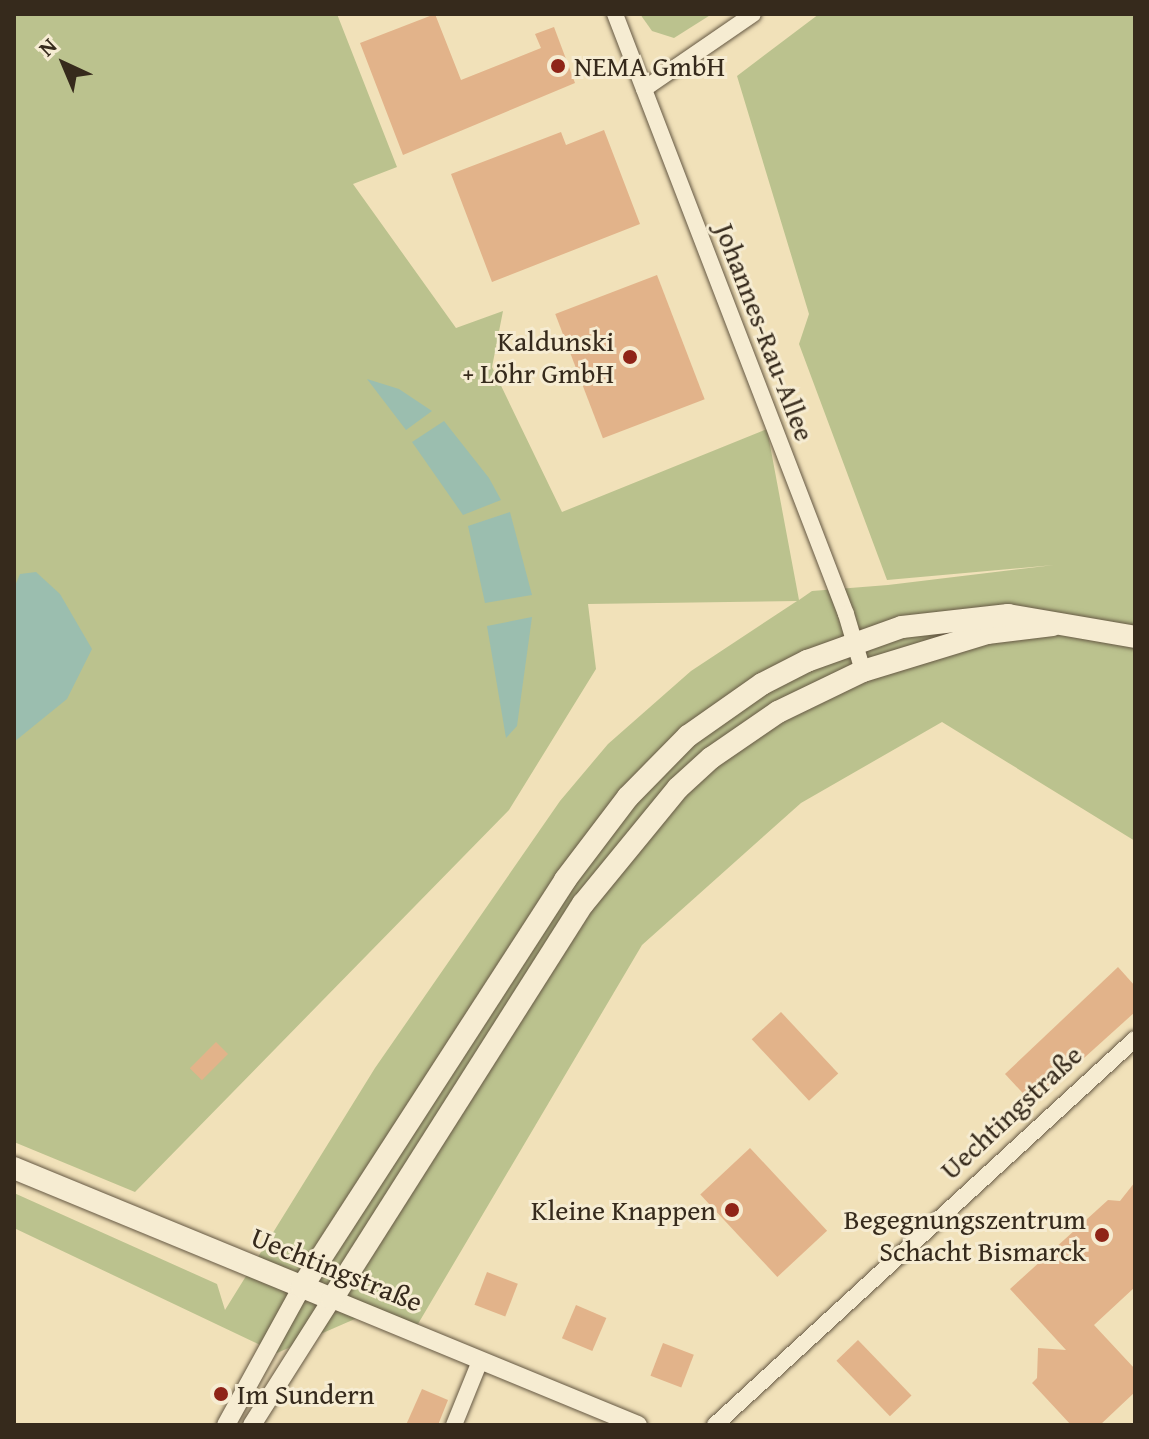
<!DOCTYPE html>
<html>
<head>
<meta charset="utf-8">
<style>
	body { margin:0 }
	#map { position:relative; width:1149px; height:1439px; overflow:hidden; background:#f1e1b9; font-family:"Gentium Book Plus",serif }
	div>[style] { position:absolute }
	.green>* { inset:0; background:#bbc28e }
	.water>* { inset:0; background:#9bbeaf }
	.building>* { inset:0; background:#e2b38a; transform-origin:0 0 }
	.roads { filter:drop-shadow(0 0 2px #655843) drop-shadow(0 0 2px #655843) }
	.minor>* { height:16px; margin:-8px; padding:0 8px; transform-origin:8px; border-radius:8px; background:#f6ecd2 }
	.tertiary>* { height:18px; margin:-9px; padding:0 9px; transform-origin:9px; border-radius:9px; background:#f6ecd2 }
	.secondary>* { height:22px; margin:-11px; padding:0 11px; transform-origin:11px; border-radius:11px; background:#f6ecd2 }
	.dots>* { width:22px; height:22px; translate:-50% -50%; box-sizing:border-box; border:4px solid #f6ecd2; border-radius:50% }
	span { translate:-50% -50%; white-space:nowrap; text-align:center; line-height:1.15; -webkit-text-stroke:6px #f6ecd2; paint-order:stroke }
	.poi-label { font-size:28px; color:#362a1c }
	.left { translate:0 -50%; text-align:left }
	.right { translate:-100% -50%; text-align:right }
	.street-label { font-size:28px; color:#362a1c }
	.frame { position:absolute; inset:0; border:16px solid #362a1c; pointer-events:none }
	.north { position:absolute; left:24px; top:24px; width:80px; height:80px; -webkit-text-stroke:6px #f6ecd2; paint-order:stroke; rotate:316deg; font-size:22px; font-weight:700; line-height:32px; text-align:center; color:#362a1c }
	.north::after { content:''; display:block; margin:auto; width:28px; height:36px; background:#362a1c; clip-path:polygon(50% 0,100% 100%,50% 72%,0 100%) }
</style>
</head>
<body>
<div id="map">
	<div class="green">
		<div style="clip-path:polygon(14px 14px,337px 14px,397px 167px,353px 184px,456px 328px,503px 311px,492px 367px,562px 512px,767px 429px,799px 600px,812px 591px,888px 585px,1054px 565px,887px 580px,799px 344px,809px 314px,737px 76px,819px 14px,1135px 14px,1135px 841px,942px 722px,801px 803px,642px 945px,415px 1329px,364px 1315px,277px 1353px,14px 1228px,14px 1193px,217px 1284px,225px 1310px,375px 1068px,560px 801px,608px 744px,691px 671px,797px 601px,588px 604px,596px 669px,509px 810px,135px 1192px,14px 1142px)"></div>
		<div style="clip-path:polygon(640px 14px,712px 14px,674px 38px,652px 31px)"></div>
	</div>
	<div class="water">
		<div style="clip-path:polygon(367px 379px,399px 389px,432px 411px,406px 430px)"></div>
		<div style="clip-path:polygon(444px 421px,489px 478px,501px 500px,463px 515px,412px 442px)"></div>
		<div style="clip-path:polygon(510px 512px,532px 595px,485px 603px,468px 526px)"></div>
		<div style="clip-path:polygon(36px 572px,60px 594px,92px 649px,67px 699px,14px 742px,14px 588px,20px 574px)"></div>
		<div style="clip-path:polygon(532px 617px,517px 726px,506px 738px,487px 626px)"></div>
	</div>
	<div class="building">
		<div style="clip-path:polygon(435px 14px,461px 80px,541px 48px,535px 34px,554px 27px,575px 83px,403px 155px,360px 43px)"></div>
		<div style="clip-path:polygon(604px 130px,640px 224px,492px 282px,451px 174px,561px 132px,566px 145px)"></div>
		<div style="left:657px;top:275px;width:133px;height:109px;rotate:69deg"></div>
		<div style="clip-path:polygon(1118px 967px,1135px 986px,1135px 1012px,1033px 1104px,1005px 1074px)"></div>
		<div style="left:781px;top:1012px;width:84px;height:40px;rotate:47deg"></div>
		<div style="left:216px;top:1042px;width:17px;height:37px;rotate:45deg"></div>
		<div style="left:750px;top:1148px;width:113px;height:68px;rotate:47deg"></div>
		<div style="clip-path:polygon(1135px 1182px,1135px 1287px,1094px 1325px,1135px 1369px,1135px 1392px,1100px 1425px,1071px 1425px,1032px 1383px,1037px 1378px,1038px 1348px,1066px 1350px,1010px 1289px,1108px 1200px,1120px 1201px)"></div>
		<div style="left:487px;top:1272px;width:33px;height:35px;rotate:21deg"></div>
		<div style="left:576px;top:1305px;width:33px;height:36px;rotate:23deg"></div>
		<div style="left:858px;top:1340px;width:77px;height:30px;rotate:46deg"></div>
		<div style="left:663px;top:1343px;width:33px;height:35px;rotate:21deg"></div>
		<div style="clip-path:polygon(422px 1389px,448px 1400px,438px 1425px,406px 1425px)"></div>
	</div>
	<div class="roads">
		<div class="minor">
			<div style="left:615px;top:14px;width:643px;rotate:68.94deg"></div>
			<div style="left:846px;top:614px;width:59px;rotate:73.4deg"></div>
			<div style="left:644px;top:89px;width:132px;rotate:-34.5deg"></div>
			<div style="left:454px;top:1425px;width:69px;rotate:-67.9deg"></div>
			<div style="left:715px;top:1425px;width:570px;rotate:-42.58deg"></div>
		</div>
		<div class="tertiary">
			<div style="left:226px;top:1425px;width:158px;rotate:-61.2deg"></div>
			<div style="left:252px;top:1425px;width:149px;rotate:-57.6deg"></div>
			<div style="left:332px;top:1299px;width:331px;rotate:22.4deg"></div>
		</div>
		<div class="secondary">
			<div style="left:14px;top:1168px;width:344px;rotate:22.4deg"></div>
			<div style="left:332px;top:1299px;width:468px;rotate:-57.6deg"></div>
			<div style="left:583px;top:904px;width:150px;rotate:-50.7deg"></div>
			<div style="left:678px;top:788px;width:45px;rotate:-42.3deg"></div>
			<div style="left:711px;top:758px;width:81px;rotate:-34.5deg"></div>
			<div style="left:778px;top:712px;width:94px;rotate:-25.8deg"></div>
			<div style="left:863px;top:671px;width:130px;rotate:-17deg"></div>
			<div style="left:987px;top:633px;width:66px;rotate:-6.9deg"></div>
			<div style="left:302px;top:1287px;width:485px;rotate:-57.1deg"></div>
			<div style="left:565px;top:880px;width:104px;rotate:-52.8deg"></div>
			<div style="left:628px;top:797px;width:86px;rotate:-45.5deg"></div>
			<div style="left:688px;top:736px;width:90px;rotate:-35.1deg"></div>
			<div style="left:762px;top:684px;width:51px;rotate:-27.1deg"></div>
			<div style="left:807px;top:661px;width:101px;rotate:-19.7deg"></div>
			<div style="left:902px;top:627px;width:107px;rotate:-6.5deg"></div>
			<div style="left:1008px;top:615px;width:129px;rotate:9.8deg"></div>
		</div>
	</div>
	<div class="dots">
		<div style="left:558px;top:66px;background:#8f2418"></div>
		<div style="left:630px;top:357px;background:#8f2418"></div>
		<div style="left:732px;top:1210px;background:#8f2418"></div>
		<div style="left:1102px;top:1235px;background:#8f2418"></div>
		<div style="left:221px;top:1394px;background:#8f2418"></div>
	</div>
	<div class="poi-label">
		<span class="left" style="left:574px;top:66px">NEMA GmbH</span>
		<span class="right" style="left:614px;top:357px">Kaldunski<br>+ Löhr GmbH</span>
		<span class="right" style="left:716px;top:1210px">Kleine Knappen</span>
		<span class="right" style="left:1086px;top:1235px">Begegnungszentrum<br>Schacht Bismarck</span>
		<span class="left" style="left:237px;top:1394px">Im Sundern</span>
	</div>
	<div class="street-label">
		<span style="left:765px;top:332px;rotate:69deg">Johannes-Rau-Allee</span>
		<span style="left:1011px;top:1112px;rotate:-43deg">Uechtingstraße</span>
		<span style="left:337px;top:1269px;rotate:22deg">Uechtingstraße</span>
	</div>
	<div class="frame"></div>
	<div class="north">N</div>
</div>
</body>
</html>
